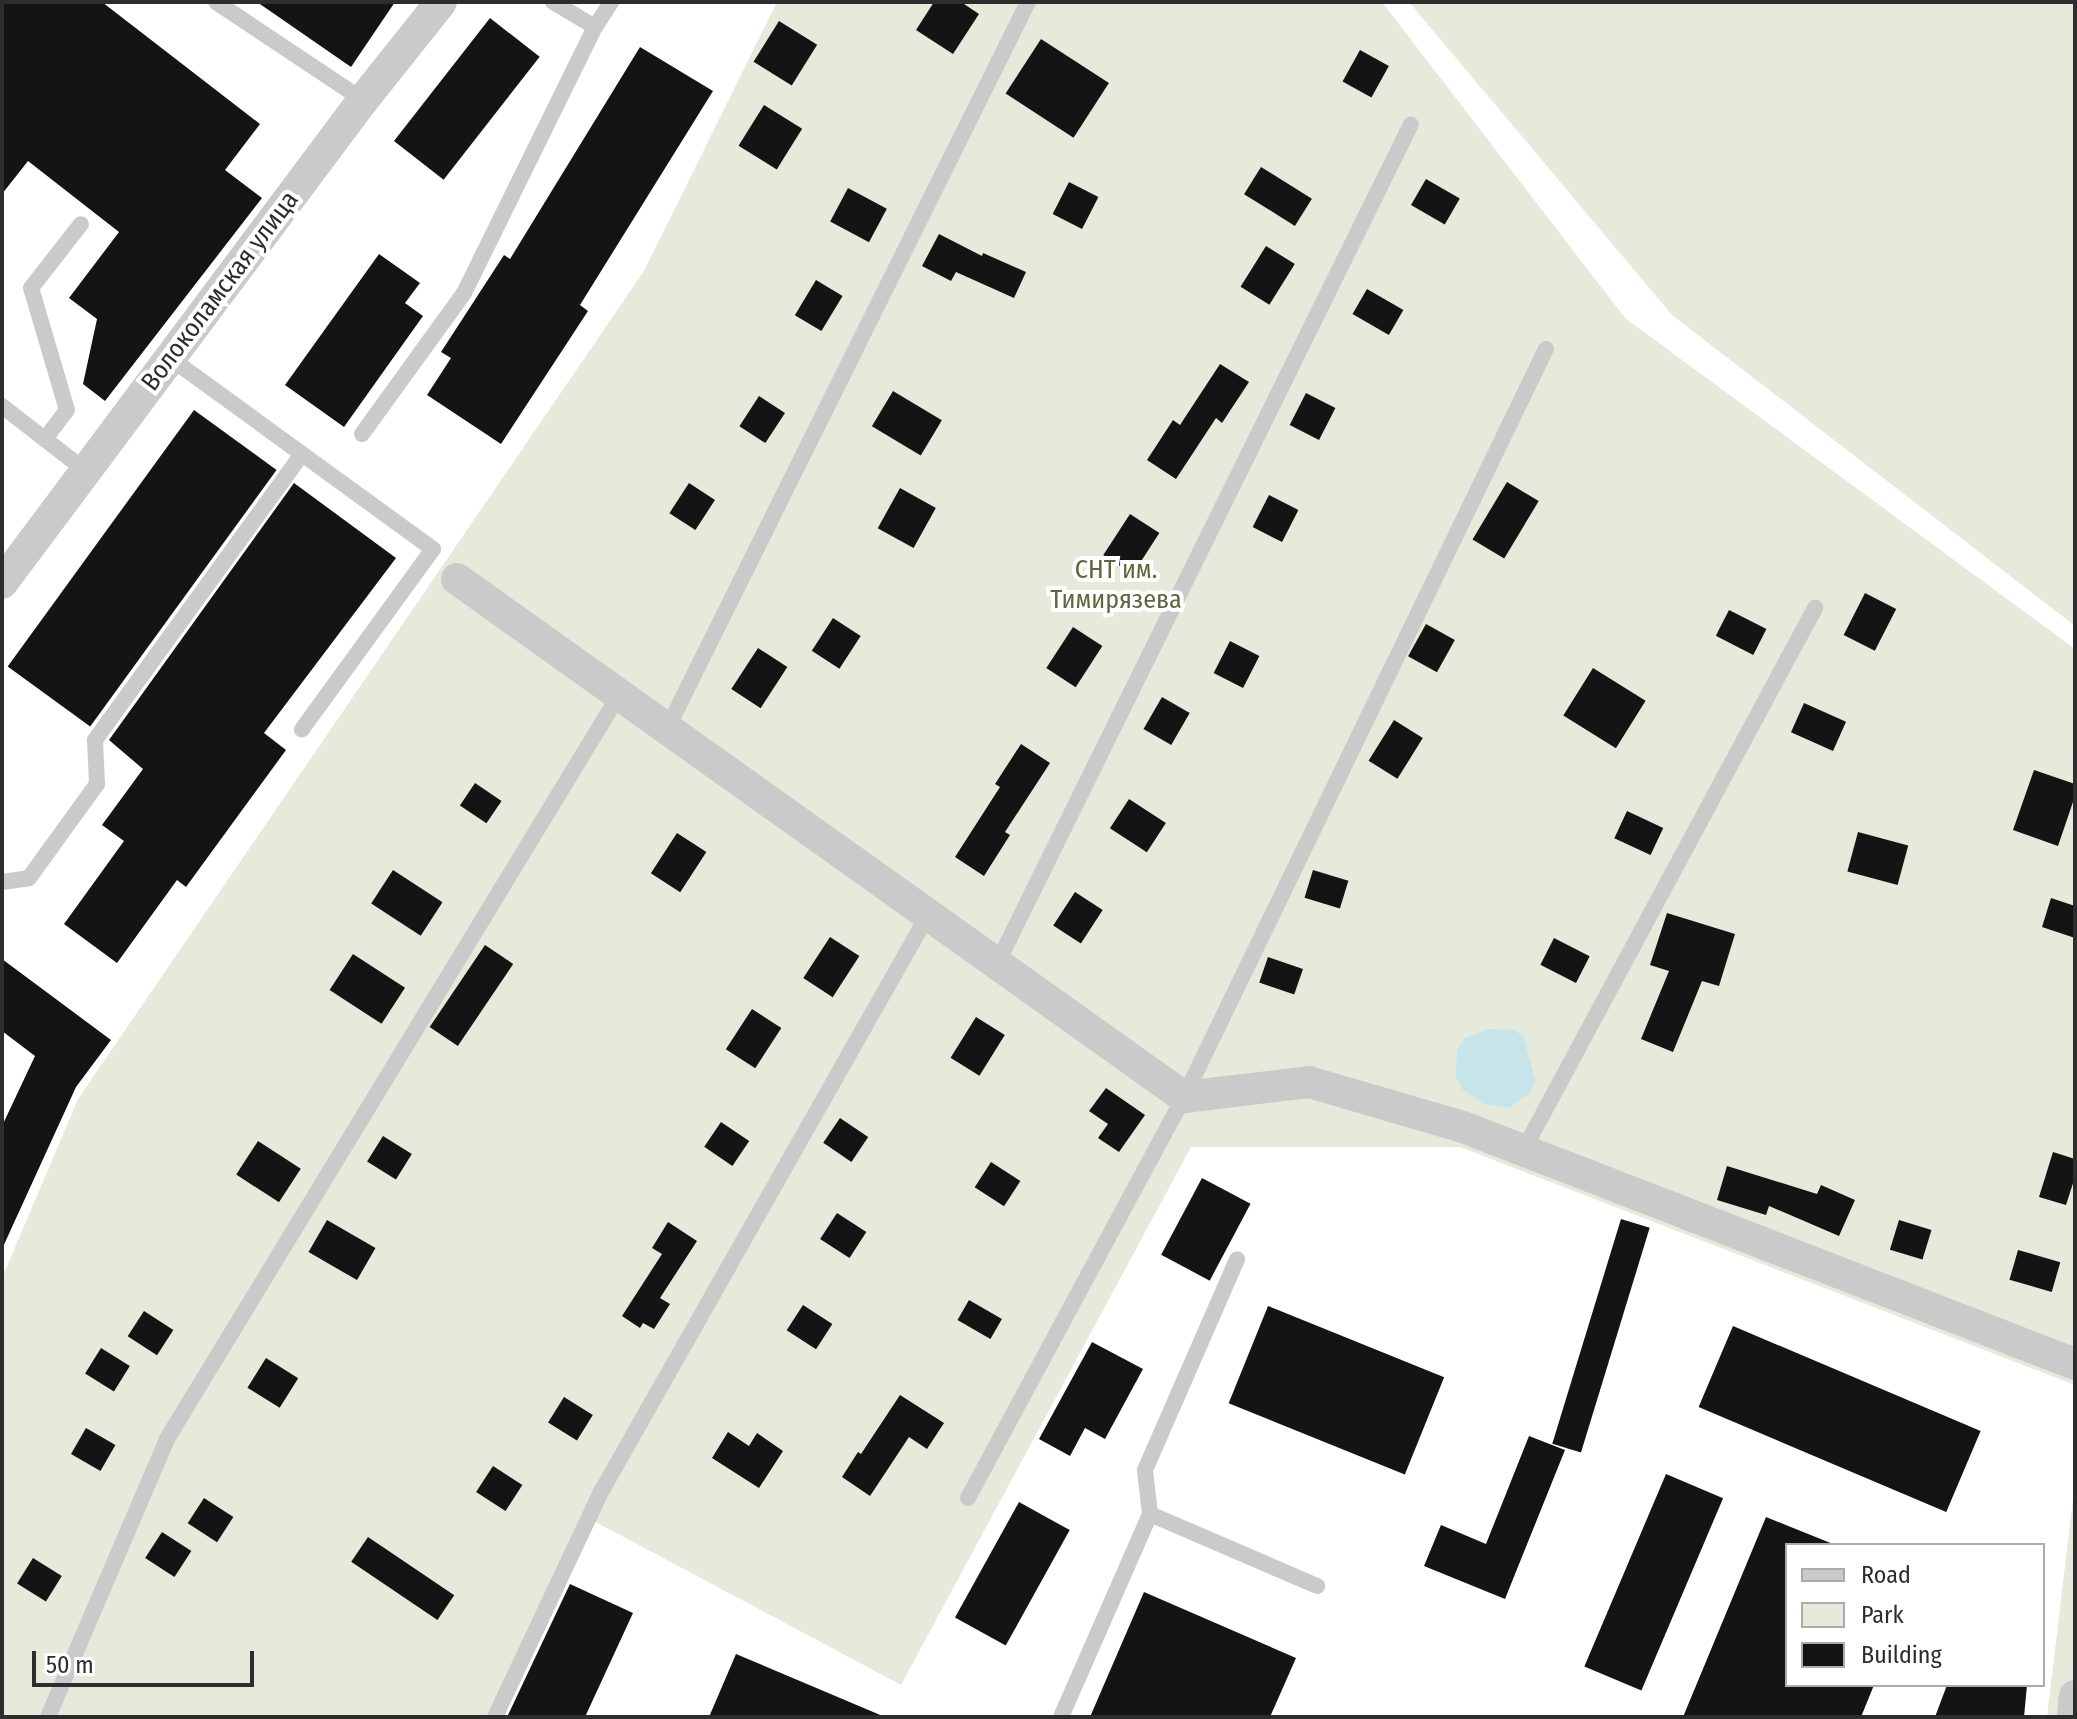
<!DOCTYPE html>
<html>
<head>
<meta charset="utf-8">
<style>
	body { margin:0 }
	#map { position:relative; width:2077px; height:1719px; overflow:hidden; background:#fff; font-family:"Fira Sans Condensed",sans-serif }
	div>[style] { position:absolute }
	.green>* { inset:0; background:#e6eada }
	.water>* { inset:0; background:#c6e5ea }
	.building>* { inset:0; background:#141414; transform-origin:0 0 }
	.service>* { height:16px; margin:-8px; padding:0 8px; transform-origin:8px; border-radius:8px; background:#cacaca }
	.minor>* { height:32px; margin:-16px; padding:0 16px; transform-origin:16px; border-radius:16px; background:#cacaca }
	span { translate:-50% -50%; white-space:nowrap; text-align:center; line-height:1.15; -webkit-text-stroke:8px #fff; paint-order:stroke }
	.street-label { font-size:26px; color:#2d2d2d }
	.park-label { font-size:26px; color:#5a683b }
	.frame { position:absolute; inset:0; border:4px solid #2d2d2d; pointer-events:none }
	.legend { position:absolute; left:1785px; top:1543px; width:260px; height:144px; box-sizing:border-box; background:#fff; border:2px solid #ababab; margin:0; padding:10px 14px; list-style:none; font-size:24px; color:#2d2d2d }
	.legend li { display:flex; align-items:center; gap:16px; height:40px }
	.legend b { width:40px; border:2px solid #ababab }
	.scale { position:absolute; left:32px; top:1651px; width:222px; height:36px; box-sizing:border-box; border:4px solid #2d2d2d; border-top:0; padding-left:10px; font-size:24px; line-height:28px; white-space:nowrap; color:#2d2d2d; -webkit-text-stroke:6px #fff; paint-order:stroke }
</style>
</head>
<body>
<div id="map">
	<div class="green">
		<div style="clip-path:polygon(777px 2px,1382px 2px,1625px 318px,2075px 649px,2075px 1385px,1460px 1147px,1191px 1147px,901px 1685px,590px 1519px,500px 1717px,2px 1717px,2px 1278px,78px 1099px,644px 271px)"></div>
		<div style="clip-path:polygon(1409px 2px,2075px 2px,2075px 626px,1672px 315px)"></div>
		<div style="clip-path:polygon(2075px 1482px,2075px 1717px,2047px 1717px)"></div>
	</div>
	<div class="water">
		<div style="clip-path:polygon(1489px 1029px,1515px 1030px,1524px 1038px,1535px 1080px,1530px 1093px,1509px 1108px,1484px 1104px,1462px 1089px,1456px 1077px,1457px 1050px,1465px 1038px)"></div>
	</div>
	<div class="building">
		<div style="clip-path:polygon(2px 2px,102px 2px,260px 124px,225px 170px,262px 198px,105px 401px,83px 384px,97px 319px,69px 298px,119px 232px,28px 161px,2px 194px)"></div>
		<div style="clip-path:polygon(257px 2px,395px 2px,351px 67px)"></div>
		<div style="clip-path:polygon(934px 2px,961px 2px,979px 14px,953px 54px,916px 30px)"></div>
		<div style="left:490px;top:18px;width:63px;height:156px;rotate:38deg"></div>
		<div style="left:779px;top:21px;width:45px;height:48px;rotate:32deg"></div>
		<div style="left:1041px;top:39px;width:81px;height:65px;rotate:33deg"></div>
		<div style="clip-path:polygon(640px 47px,713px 91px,580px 305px,588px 311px,501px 444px,427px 395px,451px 358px,441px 352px,504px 255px,510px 259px)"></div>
		<div style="left:1360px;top:50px;width:33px;height:36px;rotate:29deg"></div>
		<div style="left:764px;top:105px;width:45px;height:48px;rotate:32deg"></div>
		<div style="left:1261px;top:167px;width:60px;height:32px;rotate:32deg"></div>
		<div style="left:1426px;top:179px;width:39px;height:30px;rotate:30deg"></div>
		<div style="left:1069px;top:182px;width:33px;height:36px;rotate:27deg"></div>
		<div style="left:848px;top:188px;width:44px;height:38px;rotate:28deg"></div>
		<div style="clip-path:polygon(939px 234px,982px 256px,983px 253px,1026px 272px,1014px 298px,956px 272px,951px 281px,922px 266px)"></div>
		<div style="left:1266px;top:246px;width:34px;height:48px;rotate:32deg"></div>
		<div style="clip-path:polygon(379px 254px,420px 283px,405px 303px,423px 316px,344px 427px,285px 385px)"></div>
		<div style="left:816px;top:280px;width:31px;height:41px;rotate:31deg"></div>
		<div style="left:1367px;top:289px;width:42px;height:29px;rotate:30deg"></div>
		<div style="clip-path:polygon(1220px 364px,1249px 382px,1222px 423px,1216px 418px,1176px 479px,1147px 460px,1173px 420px,1180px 425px)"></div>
		<div style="left:893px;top:391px;width:57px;height:41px;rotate:31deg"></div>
		<div style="left:1306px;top:393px;width:33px;height:36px;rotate:27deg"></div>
		<div style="left:759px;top:396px;width:31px;height:36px;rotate:33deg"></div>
		<div style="left:194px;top:410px;width:102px;height:317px;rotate:36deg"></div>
		<div style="left:1507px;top:482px;width:37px;height:67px;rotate:31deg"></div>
		<div style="clip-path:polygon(294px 483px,396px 558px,264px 733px,286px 750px,186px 887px,177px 880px,117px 963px,64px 924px,124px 841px,102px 825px,143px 769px,109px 740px)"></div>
		<div style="left:689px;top:483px;width:31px;height:36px;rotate:33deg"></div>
		<div style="left:900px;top:488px;width:41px;height:46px;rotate:29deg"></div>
		<div style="left:1269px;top:495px;width:33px;height:36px;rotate:27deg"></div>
		<div style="left:1130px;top:514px;width:35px;height:49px;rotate:33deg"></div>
		<div style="left:1865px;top:593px;width:35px;height:47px;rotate:27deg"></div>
		<div style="left:1729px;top:610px;width:42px;height:29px;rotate:27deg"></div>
		<div style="left:833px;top:618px;width:33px;height:39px;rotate:33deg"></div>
		<div style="left:1426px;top:624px;width:33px;height:37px;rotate:29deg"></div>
		<div style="left:1073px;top:627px;width:35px;height:49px;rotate:33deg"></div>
		<div style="left:1230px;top:641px;width:33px;height:36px;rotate:27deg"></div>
		<div style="left:758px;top:648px;width:35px;height:49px;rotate:33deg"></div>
		<div style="left:1593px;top:668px;width:62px;height:56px;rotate:32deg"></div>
		<div style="left:1162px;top:697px;width:32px;height:37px;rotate:30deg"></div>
		<div style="left:1804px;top:703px;width:46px;height:32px;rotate:24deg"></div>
		<div style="left:1394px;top:720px;width:34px;height:48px;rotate:32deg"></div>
		<div style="clip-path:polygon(1021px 744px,1050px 763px,1005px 832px,1010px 835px,984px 876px,955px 857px,1000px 787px,995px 784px)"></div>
		<div style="clip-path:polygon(2034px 770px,2075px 784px,2075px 796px,2058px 846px,2013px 830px)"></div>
		<div style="left:475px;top:783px;width:32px;height:27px;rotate:34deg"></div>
		<div style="left:1129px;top:799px;width:44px;height:35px;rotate:33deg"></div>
		<div style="left:1627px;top:811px;width:40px;height:30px;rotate:25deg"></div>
		<div style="left:1858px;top:832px;width:52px;height:41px;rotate:15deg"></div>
		<div style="left:677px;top:833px;width:35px;height:48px;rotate:33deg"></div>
		<div style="left:393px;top:870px;width:59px;height:40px;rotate:33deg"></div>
		<div style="left:1313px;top:870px;width:37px;height:29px;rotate:17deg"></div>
		<div style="left:1075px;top:892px;width:33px;height:40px;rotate:33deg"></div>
		<div style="clip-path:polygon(2051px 898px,2075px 906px,2075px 938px,2042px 927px)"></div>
		<div style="clip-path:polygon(1667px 913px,1735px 934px,1719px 986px,1702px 981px,1673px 1052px,1641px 1039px,1669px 971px,1650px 965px)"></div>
		<div style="left:830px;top:937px;width:35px;height:49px;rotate:33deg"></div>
		<div style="left:1554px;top:938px;width:40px;height:30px;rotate:27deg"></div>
		<div style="left:485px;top:945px;width:34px;height:99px;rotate:34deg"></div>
		<div style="left:353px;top:954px;width:62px;height:43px;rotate:33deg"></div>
		<div style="left:1268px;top:957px;width:37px;height:27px;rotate:19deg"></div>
		<div style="clip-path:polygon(2px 959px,111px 1040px,76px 1087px,2px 1249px,2px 1126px,35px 1056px,2px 1031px)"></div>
		<div style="left:752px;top:1009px;width:35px;height:48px;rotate:33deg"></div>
		<div style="left:976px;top:1017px;width:34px;height:48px;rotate:32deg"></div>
		<div style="clip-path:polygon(1106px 1088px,1145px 1115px,1119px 1152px,1098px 1138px,1108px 1124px,1089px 1111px)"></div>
		<div style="left:840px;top:1118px;width:34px;height:30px;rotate:34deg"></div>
		<div style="left:721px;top:1122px;width:34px;height:30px;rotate:34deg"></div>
		<div style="left:383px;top:1136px;width:34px;height:30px;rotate:32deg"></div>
		<div style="left:258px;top:1141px;width:51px;height:40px;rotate:33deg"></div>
		<div style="clip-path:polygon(2053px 1152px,2075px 1159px,2075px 1177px,2066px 1205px,2039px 1197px)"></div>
		<div style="left:991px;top:1162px;width:35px;height:30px;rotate:33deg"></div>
		<div style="clip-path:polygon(1727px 1166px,1817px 1194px,1821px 1185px,1855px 1200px,1839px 1236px,1769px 1206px,1766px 1215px,1717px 1200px)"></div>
		<div style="left:1202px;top:1178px;width:55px;height:87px;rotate:28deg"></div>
		<div style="left:837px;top:1213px;width:35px;height:31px;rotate:33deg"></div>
		<div style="left:1621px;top:1219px;width:30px;height:235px;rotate:17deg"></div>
		<div style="left:327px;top:1220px;width:56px;height:37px;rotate:30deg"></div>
		<div style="left:1899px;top:1220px;width:34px;height:31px;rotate:17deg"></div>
		<div style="clip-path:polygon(668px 1222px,697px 1241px,660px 1298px,670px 1304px,654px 1329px,643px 1323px,640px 1328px,622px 1316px,662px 1254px,652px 1248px)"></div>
		<div style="left:2018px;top:1250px;width:44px;height:31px;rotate:16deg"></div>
		<div style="left:969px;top:1300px;width:38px;height:23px;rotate:30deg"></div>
		<div style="left:803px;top:1305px;width:35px;height:30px;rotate:33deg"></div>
		<div style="left:1268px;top:1306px;width:190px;height:105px;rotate:22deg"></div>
		<div style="left:144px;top:1311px;width:35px;height:30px;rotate:33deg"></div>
		<div style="left:1733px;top:1326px;width:269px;height:88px;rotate:23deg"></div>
		<div style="clip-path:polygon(1092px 1342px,1143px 1369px,1105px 1439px,1085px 1428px,1070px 1456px,1039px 1439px)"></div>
		<div style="left:101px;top:1348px;width:34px;height:30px;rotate:32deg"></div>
		<div style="left:266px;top:1358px;width:38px;height:35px;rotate:32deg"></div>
		<div style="clip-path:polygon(900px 1395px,944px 1423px,927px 1449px,909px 1437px,870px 1496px,842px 1477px,858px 1452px,861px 1454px)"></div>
		<div style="left:564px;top:1397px;width:34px;height:30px;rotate:32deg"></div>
		<div style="left:86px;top:1428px;width:34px;height:30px;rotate:30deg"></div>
		<div style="clip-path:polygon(728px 1432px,749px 1446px,757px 1433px,783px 1451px,759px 1488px,712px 1458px)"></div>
		<div style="clip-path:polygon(1529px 1436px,1565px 1450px,1505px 1599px,1424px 1566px,1441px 1525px,1486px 1544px)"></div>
		<div style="left:493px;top:1466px;width:35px;height:31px;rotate:33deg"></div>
		<div style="left:1666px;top:1474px;width:62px;height:209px;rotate:23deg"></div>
		<div style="left:204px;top:1498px;width:35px;height:30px;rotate:33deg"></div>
		<div style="left:1019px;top:1502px;width:58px;height:132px;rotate:29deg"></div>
		<div style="clip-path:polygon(1766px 1517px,1833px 1544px,1787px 1545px,1787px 1685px,1874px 1685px,1861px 1717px,1683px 1717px)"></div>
		<div style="left:162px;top:1532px;width:35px;height:31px;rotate:33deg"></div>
		<div style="left:368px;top:1537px;width:104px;height:30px;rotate:34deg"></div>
		<div style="left:33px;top:1558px;width:34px;height:30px;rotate:32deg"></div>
		<div style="clip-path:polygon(570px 1584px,633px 1613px,585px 1717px,507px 1717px)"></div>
		<div style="clip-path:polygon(1144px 1592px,1296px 1658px,1270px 1717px,1090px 1717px)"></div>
		<div style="clip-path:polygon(736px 1654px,885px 1717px,709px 1717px)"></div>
		<div style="clip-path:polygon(1947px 1685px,2027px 1685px,2024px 1717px,1935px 1717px)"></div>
	</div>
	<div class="service">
		<div style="left:216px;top:2px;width:177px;rotate:33.7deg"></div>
		<div style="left:595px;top:27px;width:30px;rotate:-57deg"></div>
		<div style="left:170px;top:358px;width:325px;rotate:36deg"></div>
		<div style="left:433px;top:549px;width:223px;rotate:126deg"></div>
		<div style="left:2px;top:406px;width:106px;rotate:37.7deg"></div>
		<div style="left:362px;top:434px;width:174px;rotate:-54.1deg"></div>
		<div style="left:464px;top:293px;width:297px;rotate:-63.8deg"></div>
		<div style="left:595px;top:27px;width:49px;rotate:-149.2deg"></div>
		<div style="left:45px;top:439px;width:36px;rotate:-53deg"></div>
		<div style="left:67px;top:410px;width:127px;rotate:-106.4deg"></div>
		<div style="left:31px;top:288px;width:81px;rotate:-52deg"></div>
		<div style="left:667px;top:729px;width:812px;rotate:-63.59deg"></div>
		<div style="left:2px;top:882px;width:27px;rotate:-8deg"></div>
		<div style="left:29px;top:878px;width:116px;rotate:-54.1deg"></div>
		<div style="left:97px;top:784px;width:44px;rotate:-92.6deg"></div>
		<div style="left:95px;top:740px;width:353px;rotate:-54.1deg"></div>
		<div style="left:997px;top:964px;width:936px;rotate:-63.76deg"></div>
		<div style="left:1523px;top:1151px;width:617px;rotate:-61.73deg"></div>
		<div style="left:968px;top:1498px;width:455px;rotate:-61.7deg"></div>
		<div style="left:1184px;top:1097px;width:831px;rotate:-64.18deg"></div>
		<div style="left:1150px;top:1514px;width:44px;rotate:-96.5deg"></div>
		<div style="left:1145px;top:1470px;width:230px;rotate:-66.4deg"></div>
		<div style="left:48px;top:1717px;width:302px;rotate:-66.8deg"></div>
		<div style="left:167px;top:1439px;width:871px;rotate:-58.72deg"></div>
		<div style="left:495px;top:1717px;width:249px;rotate:-64.8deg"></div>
		<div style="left:601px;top:1492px;width:663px;rotate:-60.46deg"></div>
		<div style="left:1061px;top:1717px;width:222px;rotate:-66.3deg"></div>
		<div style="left:1150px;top:1514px;width:182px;rotate:23.3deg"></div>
	</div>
	<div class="minor">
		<div style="left:457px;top:579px;width:893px;rotate:35.47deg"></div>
		<div style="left:1184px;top:1097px;width:126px;rotate:-6.8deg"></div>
		<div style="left:1309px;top:1082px;width:160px;rotate:16.3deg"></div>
		<div style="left:1463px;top:1127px;width:656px;rotate:21.17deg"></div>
		<div style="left:2px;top:583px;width:603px;rotate:-53.23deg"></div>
		<div style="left:363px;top:100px;width:125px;rotate:-51.5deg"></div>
		<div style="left:2073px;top:1717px;width:21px;rotate:-85deg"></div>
	</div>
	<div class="street-label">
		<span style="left:220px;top:291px;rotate:-53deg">Волоколамская улица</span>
	</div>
	<div class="park-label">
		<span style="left:1116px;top:585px">СНТ им.<br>Тимирязева</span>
	</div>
	<div class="frame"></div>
	<ul class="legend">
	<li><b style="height:10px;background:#cacaca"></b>Road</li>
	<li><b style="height:22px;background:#e6eada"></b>Park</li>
	<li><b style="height:22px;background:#141414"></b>Building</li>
	</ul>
	<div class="scale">50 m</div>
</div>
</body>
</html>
